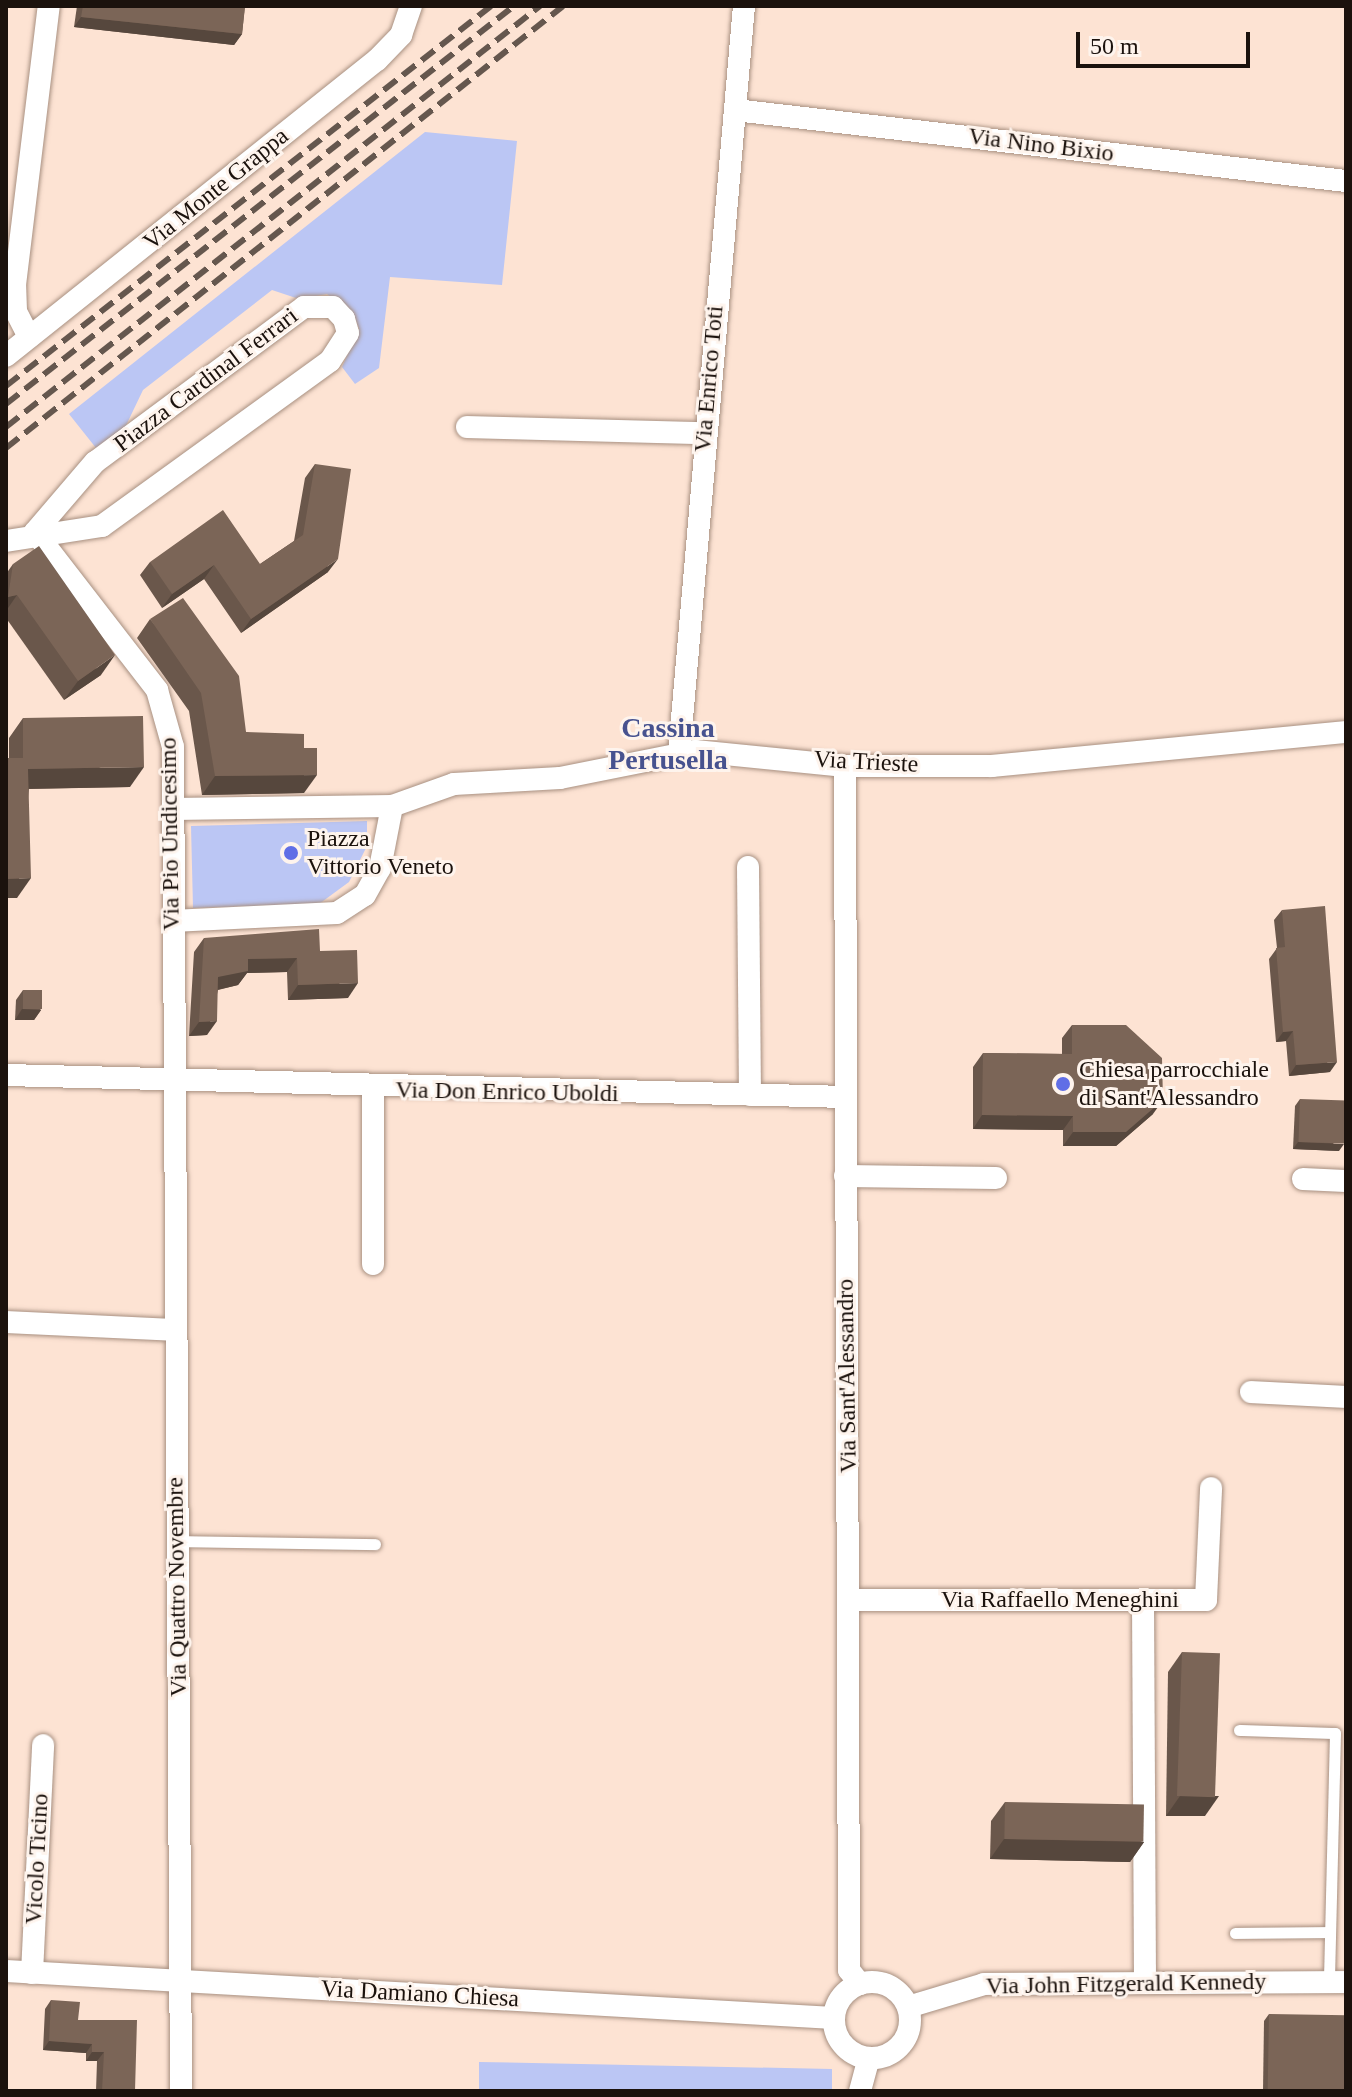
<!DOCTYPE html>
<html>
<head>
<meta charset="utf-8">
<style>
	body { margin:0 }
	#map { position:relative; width:1352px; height:2097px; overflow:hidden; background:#fde3d3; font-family:"Times New Roman",serif }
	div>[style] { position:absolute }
	.green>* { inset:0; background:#bbc6f4 }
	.roads { filter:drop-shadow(0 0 2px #a89081) drop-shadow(0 0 2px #a89081) }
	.lane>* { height:11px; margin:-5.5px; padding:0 5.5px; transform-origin:5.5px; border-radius:5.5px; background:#fff }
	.street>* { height:22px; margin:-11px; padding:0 11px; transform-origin:11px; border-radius:11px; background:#fff }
	.street>.ring { margin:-11px; padding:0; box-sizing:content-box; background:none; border:22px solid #fff; border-radius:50% }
	.rail>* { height:6px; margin-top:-3px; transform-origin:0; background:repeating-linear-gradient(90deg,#65574e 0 16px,transparent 0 24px) }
	.wall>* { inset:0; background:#6a574b }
	.shaded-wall>* { inset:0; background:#56473d }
	.building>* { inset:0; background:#7b6557; transform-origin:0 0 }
	.dots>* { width:22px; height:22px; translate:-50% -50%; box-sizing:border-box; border:4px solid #fef4ed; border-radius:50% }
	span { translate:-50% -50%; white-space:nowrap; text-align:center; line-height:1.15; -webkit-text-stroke:6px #fef4ed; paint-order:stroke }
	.street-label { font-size:24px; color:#1b120d }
	.poi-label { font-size:24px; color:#1b120d }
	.left { translate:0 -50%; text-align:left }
	.quarter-label { font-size:28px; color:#47528f; font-weight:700 }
	.frame { position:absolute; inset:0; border:8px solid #1b120d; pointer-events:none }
	.scale { position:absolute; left:1076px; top:32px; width:174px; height:36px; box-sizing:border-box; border:4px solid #1b120d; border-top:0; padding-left:10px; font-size:24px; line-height:28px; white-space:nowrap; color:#1b120d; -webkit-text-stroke:6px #fef4ed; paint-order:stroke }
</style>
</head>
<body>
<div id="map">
	<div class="green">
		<div style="clip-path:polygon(425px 132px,517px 141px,502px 285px,390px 277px,379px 368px,355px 384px,342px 367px,359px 329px,353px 313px,327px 294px,299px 299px,272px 290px,143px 390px,121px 436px,100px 453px,69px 414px)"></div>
		<div style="clip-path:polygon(367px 821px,367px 846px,349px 882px,319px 904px,193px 908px,191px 826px)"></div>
		<div style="clip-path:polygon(479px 2062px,832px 2069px,832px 2091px,479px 2091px)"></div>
	</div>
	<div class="roads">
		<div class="lane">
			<div style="left:177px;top:1541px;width:198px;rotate:0.9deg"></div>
			<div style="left:1239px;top:1730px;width:96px;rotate:1.8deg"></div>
			<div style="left:1335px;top:1733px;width:249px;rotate:91.4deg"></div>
			<div style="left:1235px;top:1933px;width:95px;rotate:-0.6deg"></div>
		</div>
		<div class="street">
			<div style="left:735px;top:110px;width:615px;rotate:6.63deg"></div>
			<div style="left:29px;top:337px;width:29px;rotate:-117deg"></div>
			<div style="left:16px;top:311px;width:26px;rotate:-92deg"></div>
			<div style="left:15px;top:285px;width:281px;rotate:-83.1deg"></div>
			<div style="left:6px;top:356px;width:475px;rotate:-38.6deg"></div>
			<div style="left:377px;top:60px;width:35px;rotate:-46deg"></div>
			<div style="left:401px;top:35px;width:31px;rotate:-71deg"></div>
			<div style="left:467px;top:427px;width:236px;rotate:1.5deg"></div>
			<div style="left:35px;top:532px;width:200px;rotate:52.3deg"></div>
			<div style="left:157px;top:690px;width:59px;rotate:74.3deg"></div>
			<div style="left:173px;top:747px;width:1344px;rotate:89.66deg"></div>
			<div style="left:6px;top:541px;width:97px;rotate:-8.9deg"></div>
			<div style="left:102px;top:526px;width:281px;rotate:-35.9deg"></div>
			<div style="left:330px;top:361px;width:33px;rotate:-57deg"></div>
			<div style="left:348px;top:333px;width:15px;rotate:-106deg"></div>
			<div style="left:344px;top:319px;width:16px;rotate:-133deg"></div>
			<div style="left:333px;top:307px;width:29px;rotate:180deg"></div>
			<div style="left:304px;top:307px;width:260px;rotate:143.4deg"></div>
			<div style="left:95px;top:462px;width:92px;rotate:130.6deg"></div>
			<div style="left:679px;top:753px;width:750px;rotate:-85.03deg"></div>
			<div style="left:845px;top:766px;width:1204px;rotate:89.81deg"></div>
			<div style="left:849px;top:1970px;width:18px;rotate:52deg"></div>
			<div style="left:173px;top:809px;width:219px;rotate:-0.8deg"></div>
			<div style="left:392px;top:806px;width:66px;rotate:-19.5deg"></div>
			<div style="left:454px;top:784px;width:106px;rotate:-3.2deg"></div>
			<div style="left:560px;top:778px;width:138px;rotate:-11.3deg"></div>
			<div style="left:695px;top:751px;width:151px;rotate:5.7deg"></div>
			<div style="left:845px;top:766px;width:147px"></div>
			<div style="left:992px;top:766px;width:356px;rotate:-5.5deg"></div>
			<div style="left:748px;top:867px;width:228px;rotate:89.5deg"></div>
			<div style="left:172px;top:921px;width:165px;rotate:-2.8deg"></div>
			<div style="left:337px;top:913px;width:33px;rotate:-33deg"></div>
			<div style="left:365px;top:895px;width:31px;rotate:-61deg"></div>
			<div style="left:380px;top:868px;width:63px;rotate:-79deg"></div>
			<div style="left:6px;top:1075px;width:838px;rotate:1.5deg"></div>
			<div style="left:373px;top:1090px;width:174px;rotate:90deg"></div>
			<div style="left:845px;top:1176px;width:151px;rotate:0.8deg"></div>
			<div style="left:1303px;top:1179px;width:43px;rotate:2.7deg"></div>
			<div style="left:6px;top:1322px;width:167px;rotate:2.7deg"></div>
			<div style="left:1251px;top:1392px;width:95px;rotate:3deg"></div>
			<div style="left:850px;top:1600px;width:356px"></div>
			<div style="left:1206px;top:1600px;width:112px;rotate:-87.4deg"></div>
			<div style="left:1143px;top:1600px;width:381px;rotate:89.7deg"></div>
			<div style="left:6px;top:1971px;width:829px;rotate:3.25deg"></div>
			<div style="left:32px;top:1973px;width:228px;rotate:-87.2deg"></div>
			<div class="ring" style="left:834px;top:1982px;width:54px;height:54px"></div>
			<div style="left:908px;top:2007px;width:79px;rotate:-16.8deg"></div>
			<div style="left:984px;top:1984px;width:362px;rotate:-0.3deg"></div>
			<div style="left:860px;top:2091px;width:34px;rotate:-75deg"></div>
		</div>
	</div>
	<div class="rail">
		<div style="left:6px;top:386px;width:616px;rotate:-38.08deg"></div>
		<div style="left:6px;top:404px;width:645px;rotate:-38.08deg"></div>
		<div style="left:6px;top:427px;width:680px;rotate:-38.25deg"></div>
		<div style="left:6px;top:448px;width:711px;rotate:-38.43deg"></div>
	</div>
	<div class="wall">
		<div style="clip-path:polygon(77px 6px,245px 6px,242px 34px,234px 45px,74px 27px)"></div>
		<div style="clip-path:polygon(315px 464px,328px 572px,241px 633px,204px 579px,162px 608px,140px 575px,150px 562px,260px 564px,294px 541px,305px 478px)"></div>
		<div style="clip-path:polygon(13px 564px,101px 675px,64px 700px,6px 618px,6px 574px)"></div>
		<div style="clip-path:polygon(150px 619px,246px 732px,304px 748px,304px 793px,202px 795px,189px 711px,137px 638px)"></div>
		<div style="clip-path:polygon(23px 718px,130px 787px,29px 789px,17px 898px,6px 898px,6px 758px,9px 758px,9px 738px)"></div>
		<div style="clip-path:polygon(1282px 910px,1330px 1072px,1289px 1076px,1286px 1041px,1276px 1042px,1269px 959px,1277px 948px,1274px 920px)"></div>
		<div style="clip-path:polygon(204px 938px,320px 951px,348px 998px,288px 1000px,287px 972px,247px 973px,238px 985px,218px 990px,207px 1035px,189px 1036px,194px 952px)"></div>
		<div style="clip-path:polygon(23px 990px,41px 1010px,34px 1020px,15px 1020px,16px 1000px)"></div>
		<div style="clip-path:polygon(1072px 1025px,1153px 1114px,1116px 1146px,1063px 1146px,1063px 1130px,973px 1129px,973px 1067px,983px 1053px,1062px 1054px,1062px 1038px)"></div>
		<div style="clip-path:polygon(1300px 1099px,1339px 1151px,1293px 1149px,1295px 1106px)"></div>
		<div style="clip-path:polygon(1182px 1652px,1205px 1816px,1166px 1816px,1168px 1672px)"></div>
		<div style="clip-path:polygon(1005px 1802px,1144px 1842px,1130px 1862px,990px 1859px,991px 1821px)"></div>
		<div style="clip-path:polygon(51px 2000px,78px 2020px,135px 2091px,96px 2091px,97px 2061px,86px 2061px,86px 2053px,43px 2050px,45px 2009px)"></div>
		<div style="clip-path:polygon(1269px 2014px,1346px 2091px,1263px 2091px,1264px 2021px)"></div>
	</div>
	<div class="shaded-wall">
		<div style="clip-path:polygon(618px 6px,645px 6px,644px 7px)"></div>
		<div style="clip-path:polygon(81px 17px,242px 34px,234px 45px,74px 27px)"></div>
		<div style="clip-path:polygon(338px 559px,328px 572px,241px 633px,251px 619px)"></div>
		<div style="clip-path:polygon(214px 565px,204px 579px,162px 608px,172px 594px)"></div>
		<div style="clip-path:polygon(17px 595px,6px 611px,6px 601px,8px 597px)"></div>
		<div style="clip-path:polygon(115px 655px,101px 675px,64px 700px,78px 681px)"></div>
		<div style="clip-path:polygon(144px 767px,130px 787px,14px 789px,28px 769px)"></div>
		<div style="clip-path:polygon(317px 775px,304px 793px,202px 795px,215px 776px)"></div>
		<div style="clip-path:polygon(31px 878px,17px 898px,6px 898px,6px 879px)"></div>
		<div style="clip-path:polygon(297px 958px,287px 972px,247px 973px,238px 985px,208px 992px,218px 977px,248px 959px)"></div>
		<div style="clip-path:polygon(358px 983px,348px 998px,288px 1000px,298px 985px)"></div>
		<div style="clip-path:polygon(22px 1009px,41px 1010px,34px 1020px,15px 1020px)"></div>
		<div style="clip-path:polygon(217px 1021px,207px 1035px,189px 1036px,199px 1022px)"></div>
		<div style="clip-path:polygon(1293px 1031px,1286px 1041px,1276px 1042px,1283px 1032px)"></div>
		<div style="clip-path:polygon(1337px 1062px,1330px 1072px,1289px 1076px,1296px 1065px)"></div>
		<div style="clip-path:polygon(1163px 1100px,1153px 1114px,1116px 1146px,1063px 1146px,1073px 1132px)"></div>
		<div style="clip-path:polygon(982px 1115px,1073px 1116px,1063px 1130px,973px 1129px)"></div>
		<div style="clip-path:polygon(1298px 1142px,1344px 1144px,1339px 1151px,1293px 1149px)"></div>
		<div style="clip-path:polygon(1180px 1796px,1219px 1796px,1205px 1816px,1166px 1816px)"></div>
		<div style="clip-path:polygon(1004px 1839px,1144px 1842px,1130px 1862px,990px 1859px)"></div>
		<div style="clip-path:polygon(49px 2041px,92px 2044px,86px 2053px,43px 2050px)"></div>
		<div style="clip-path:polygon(92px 2052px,104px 2052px,97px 2061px,86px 2061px)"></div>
	</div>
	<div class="building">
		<div style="clip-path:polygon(83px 6px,245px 6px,242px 34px,81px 17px)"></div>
		<div style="clip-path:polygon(315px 464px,351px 469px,338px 559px,251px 619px,214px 565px,172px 594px,150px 562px,223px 510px,260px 564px,303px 535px)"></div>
		<div style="clip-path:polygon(39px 546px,115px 655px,78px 681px,17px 595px,8px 597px,13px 564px)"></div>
		<div style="clip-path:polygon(183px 598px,239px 676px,246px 732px,304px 734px,304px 748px,317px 748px,317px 775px,215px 776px,201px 693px,150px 619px)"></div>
		<div style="clip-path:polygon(143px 716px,144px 767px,28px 769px,31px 878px,6px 879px,6px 758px,23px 758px,23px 718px)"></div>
		<div style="clip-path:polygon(1325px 906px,1337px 1062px,1296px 1065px,1293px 1031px,1283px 1032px,1276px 948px,1285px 947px,1282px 910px)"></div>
		<div style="clip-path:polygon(319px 929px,320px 951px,357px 950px,358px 983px,298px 985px,297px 958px,248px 959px,248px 971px,218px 977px,217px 1021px,199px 1022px,204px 938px)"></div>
		<div style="left:23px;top:990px;width:19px;height:19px"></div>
		<div style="clip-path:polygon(1072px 1025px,1126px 1025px,1162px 1058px,1163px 1100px,1126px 1132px,1073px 1132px,1073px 1116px,982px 1115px,983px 1053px,1072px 1054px)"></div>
		<div style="left:1300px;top:1099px;width:46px;height:43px;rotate:2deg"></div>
		<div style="left:1182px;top:1652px;width:38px;height:144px;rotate:2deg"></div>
		<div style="left:1005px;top:1802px;width:139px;height:37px;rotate:1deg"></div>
		<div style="clip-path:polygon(51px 2000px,80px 2002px,78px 2020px,137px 2020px,135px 2091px,102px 2091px,104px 2052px,92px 2052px,92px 2044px,49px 2041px)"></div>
		<div style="left:1269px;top:2014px;width:77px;height:77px;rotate:1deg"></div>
	</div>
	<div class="dots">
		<div style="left:291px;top:853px;background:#606ee6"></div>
		<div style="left:1063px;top:1084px;background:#606ee6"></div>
	</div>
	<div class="street-label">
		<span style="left:1041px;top:145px;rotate:7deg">Via Nino Bixio</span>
		<span style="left:216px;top:189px;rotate:-39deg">Via Monte Grappa</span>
		<span style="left:709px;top:379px;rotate:-85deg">Via Enrico Toti</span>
		<span style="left:206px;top:380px;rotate:-37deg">Piazza Cardinal Ferrari</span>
		<span style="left:866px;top:762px;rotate:3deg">Via Trieste</span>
		<span style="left:170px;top:834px;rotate:-91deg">Via Pio Undicesimo</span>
		<span style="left:507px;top:1092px;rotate:1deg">Via Don Enrico Uboldi</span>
		<span style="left:847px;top:1376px;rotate:-91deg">Via Sant'Alessandro</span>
		<span style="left:177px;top:1587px;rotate:-91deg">Via Quattro Novembre</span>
		<span style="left:1060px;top:1600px">Via Raffaello Meneghini</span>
		<span style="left:37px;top:1859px;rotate:-87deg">Vicolo Ticino</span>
		<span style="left:1126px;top:1984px;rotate:-1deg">Via John Fitzgerald Kennedy</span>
		<span style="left:420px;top:1994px;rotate:3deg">Via Damiano Chiesa</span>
	</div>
	<div class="poi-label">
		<span class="left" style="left:307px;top:853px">Piazza<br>Vittorio Veneto</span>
		<span class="left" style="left:1079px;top:1084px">Chiesa parrocchiale<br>di Sant'Alessandro</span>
	</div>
	<div class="quarter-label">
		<span style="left:668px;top:744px">Cassina<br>Pertusella</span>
	</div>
	<div class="frame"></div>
	<div class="scale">50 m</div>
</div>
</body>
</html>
